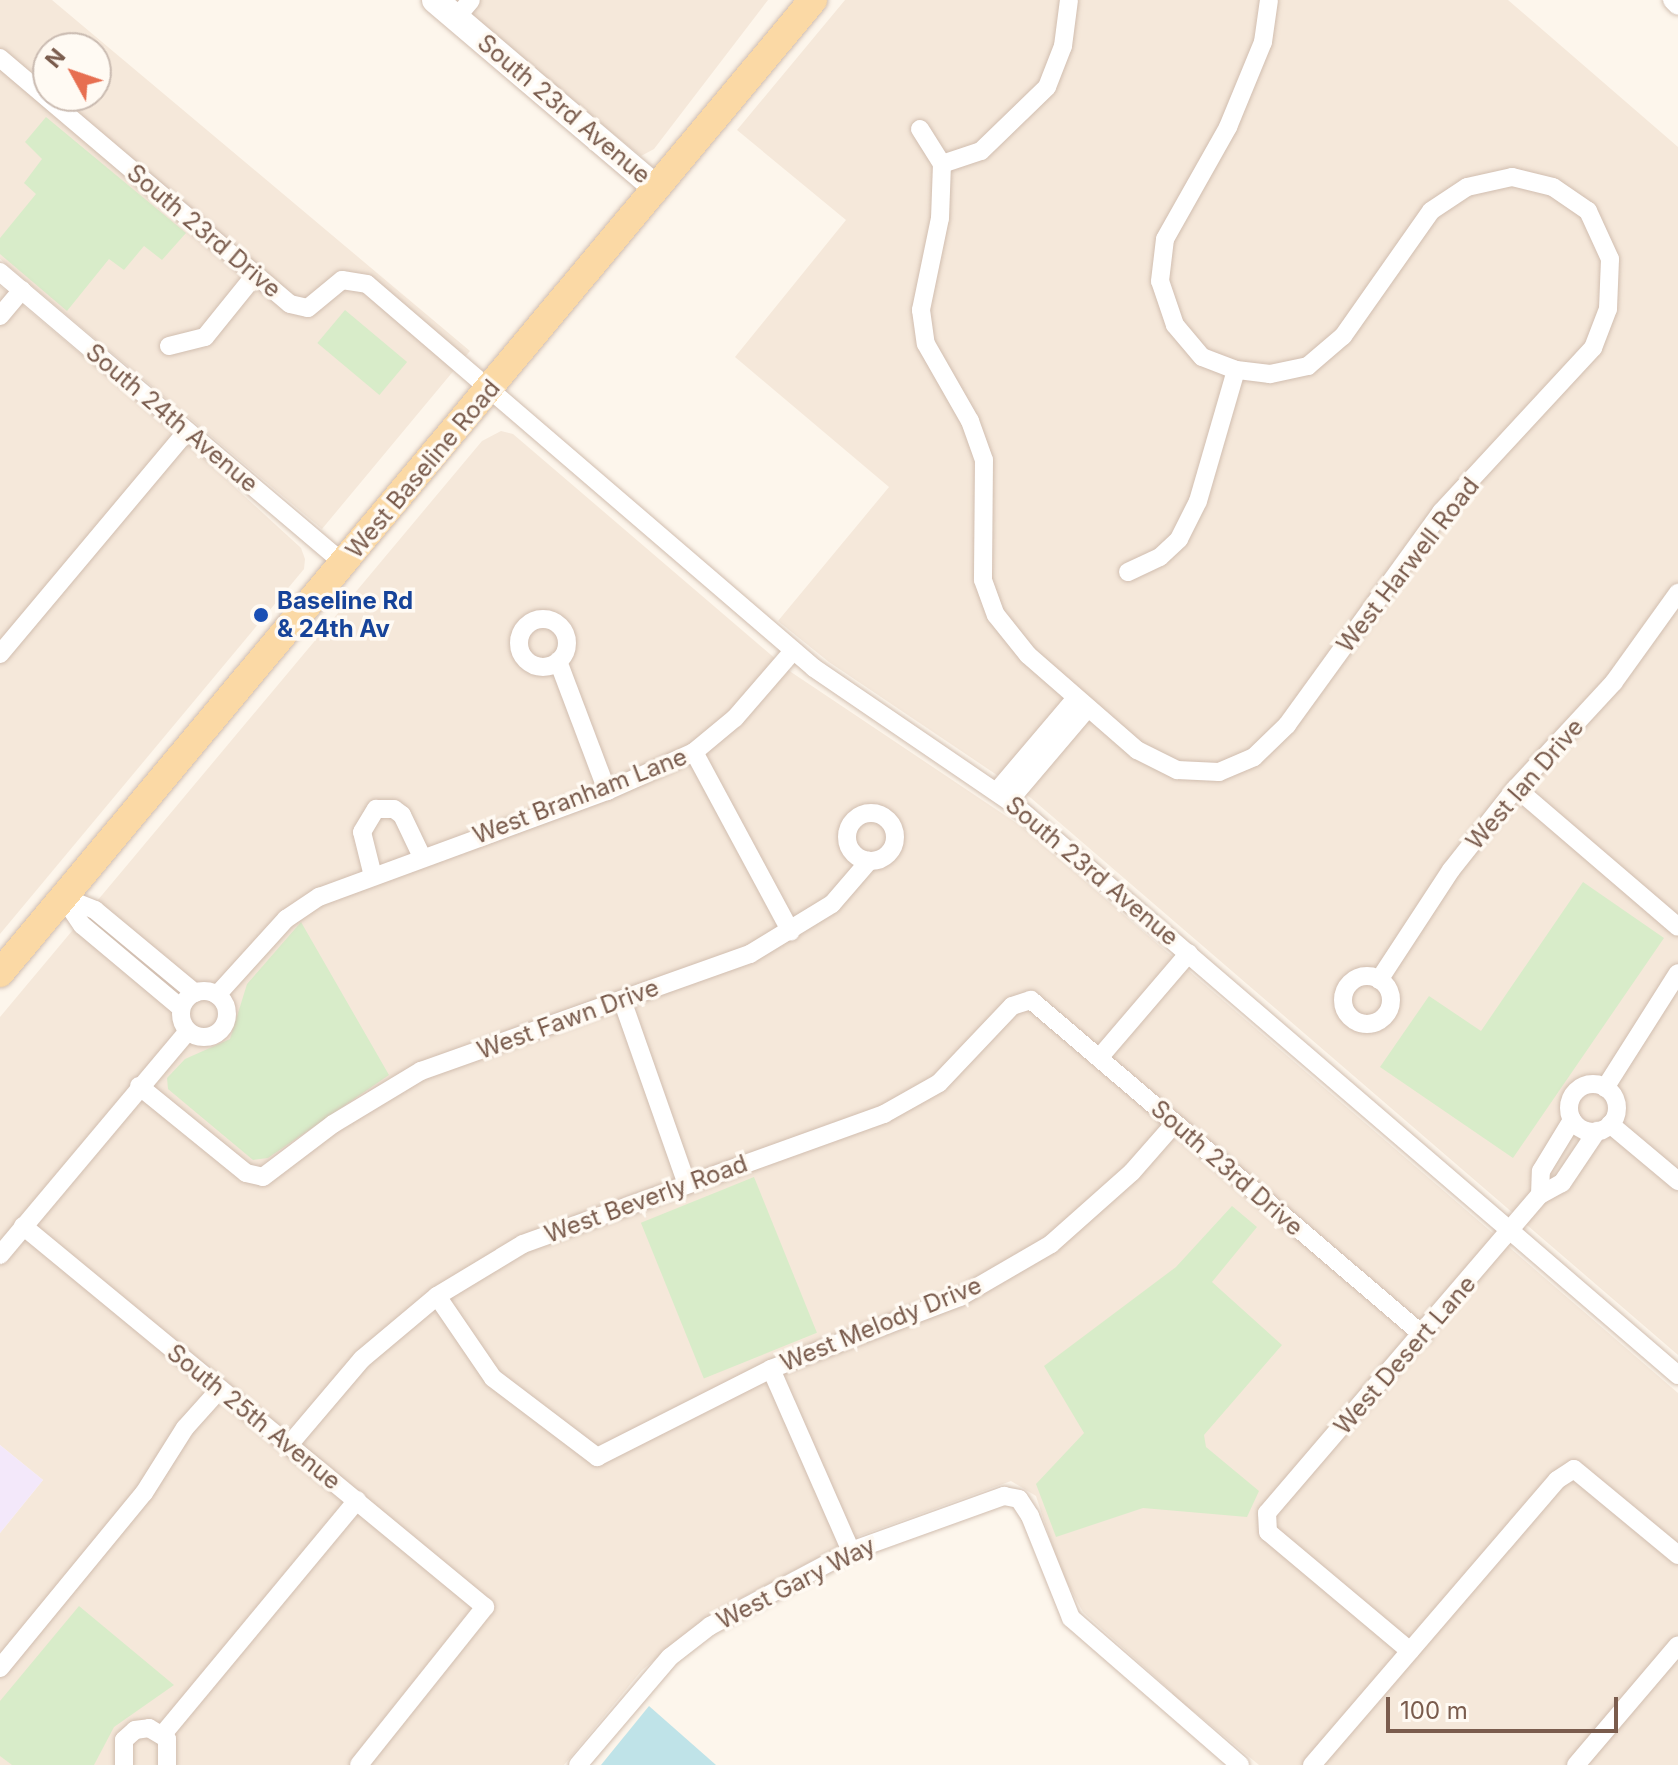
<!DOCTYPE html>
<html>
<head>
<meta charset="utf-8">
<style>
	body { margin:0 }
	#map { position:relative; width:1678px; height:1765px; overflow:hidden; background:#fdf6ec; font-family:Inter,sans-serif }
	div>[style] { position:absolute }
	.residential>* { inset:0; background:#f5e8da }
	.education>* { inset:0; background:#f3e8fa }
	.green>* { inset:0; background:#d8ecc9; transform-origin:0 0 }
	.water>* { inset:0; background:#bfe3e8 }
	.roads { filter:drop-shadow(0 0 2px #d1beb0) drop-shadow(0 0 2px #d1beb0) }
	.street>* { height:18px; margin:-9px; padding:0 9px; transform-origin:9px; border-radius:9px; background:#fff }
	.street>.ring { margin:-9px; padding:0; box-sizing:content-box; background:none; border:18px solid #fff; border-radius:50% }
	.secondary>* { height:26px; margin:-13px; padding:0 13px; transform-origin:13px; border-radius:13px; background:#fff }
	.primary>* { height:28px; margin:-14px; padding:0 14px; transform-origin:14px; border-radius:14px; background:#fbd9a5 }
	.dots>* { width:22px; height:22px; translate:-50% -50%; box-sizing:border-box; border:4px solid #fffaf3; border-radius:50% }
	span { translate:-50% -50%; white-space:nowrap; text-align:center; line-height:1.15; -webkit-text-stroke:7px #fffaf3; paint-order:stroke }
	.street-label { font-size:24px; color:#7a5c4d }
	.transit-label { font-size:24px; color:#164399; font-weight:700 }
	.left { translate:0 -50%; text-align:left }
	.north { position:absolute; left:32px; top:32px; width:80px; height:80px; box-sizing:border-box; background:#fffaf3; border:2px solid #cabbb1; border-radius:50%; rotate:310deg; font-size:22px; font-weight:700; line-height:32px; text-align:center; color:#7a5c4d }
	.north::after { content:''; display:block; margin:auto; width:28px; height:36px; background:#e76f51; clip-path:polygon(50% 0,100% 100%,50% 72%,0 100%) }
	.scale { position:absolute; left:1386px; top:1697px; width:232px; height:36px; box-sizing:border-box; border:4px solid #7a5c4d; border-top:0; padding-left:10px; font-size:24px; line-height:28px; white-space:nowrap; color:#7a5c4d; -webkit-text-stroke:6px #fffaf3; paint-order:stroke }
</style>
</head>
<body>
<div id="map">
	<div class="residential">
		<div style="clip-path:polygon(evenodd,0 0,52px 0,470px 351px,322px 529px,0 259px,0 0,48px 48px,96px 48px,96px 96px,48px 96px,48px 48px)"></div>
		<div style="clip-path:polygon(447px 0,768px 0,654px 149px,641px 156px)"></div>
		<div style="clip-path:polygon(845px 0,1508px 0,1678px 147px,1678px 1355px,1031px 798px,829px 662px,778px 621px,889px 487px,735px 357px,846px 220px,737px 130px)"></div>
		<div style="clip-path:polygon(0 286px,191px 447px,301px 548px,305px 559px,304px 569px,0 934px)"></div>
		<div style="clip-path:polygon(501px 431px,513px 434px,791px 672px,1021px 826px,1678px 1393px,1678px 1765px,1259px 1765px,1195px 1712px,1174px 1701px,1172px 1692px,1083px 1612px,1060px 1570px,1036px 1496px,1011px 1481px,859px 1536px,713px 1613px,642px 1670px,564px 1765px,0 1765px,0 1533px,43px 1480px,0 1445px,0 1017px,482px 441px)"></div>
	</div>
	<div class="education">
		<div style="clip-path:polygon(0 1445px,43px 1480px,0 1533px)"></div>
	</div>
	<div class="green">
		<div style="clip-path:polygon(46px 117px,186px 233px,162px 260px,144px 246px,124px 270px,109px 259px,67px 311px,0 254px,0 238px,36px 194px,24px 183px,42px 159px,25px 142px)"></div>
		<div style="left:345px;top:310px;width:81px;height:43px;rotate:40deg"></div>
		<div style="clip-path:polygon(1583px 882px,1664px 938px,1513px 1158px,1380px 1067px,1429px 996px,1481px 1031px)"></div>
		<div style="clip-path:polygon(301px 922px,389px 1075px,268px 1158px,253px 1160px,168px 1089px,167px 1078px,185px 1059px,230px 1039px,247px 984px)"></div>
		<div style="left:754px;top:1177px;width:168px;height:122px;rotate:68deg"></div>
		<div style="clip-path:polygon(1232px 1206px,1257px 1227px,1212px 1282px,1282px 1345px,1204px 1435px,1206px 1447px,1259px 1491px,1247px 1517px,1143px 1508px,1056px 1537px,1036px 1484px,1084px 1433px,1044px 1366px,1176px 1267px)"></div>
		<div style="clip-path:polygon(79px 1606px,174px 1685px,114px 1727px,94px 1765px,12px 1765px,0 1756px,0 1701px)"></div>
	</div>
	<div class="water">
		<div style="clip-path:polygon(649px 1706px,716px 1765px,601px 1765px)"></div>
	</div>
	<div class="roads">
		<div class="street">
			<div style="left:1672px;top:0;width:8px;rotate:45deg"></div>
			<div style="left:456px;top:18px;width:23px;rotate:-50deg"></div>
			<div style="left:0;top:58px;width:380px;rotate:40.3deg"></div>
			<div style="left:290px;top:304px;width:18px;rotate:13deg"></div>
			<div style="left:308px;top:308px;width:44px;rotate:-39.5deg"></div>
			<div style="left:342px;top:280px;width:25px;rotate:9deg"></div>
			<div style="left:367px;top:284px;width:589px;rotate:40.66deg"></div>
			<div style="left:814px;top:668px;width:245px;rotate:34.3deg"></div>
			<div style="left:1016px;top:806px;width:873px;rotate:40.68deg"></div>
			<div style="left:920px;top:129px;width:41px;rotate:57.8deg"></div>
			<div style="left:942px;top:164px;width:54px;rotate:92.1deg"></div>
			<div style="left:940px;top:218px;width:94px;rotate:101.7deg"></div>
			<div style="left:921px;top:310px;width:34px;rotate:82deg"></div>
			<div style="left:926px;top:344px;width:89px;rotate:60.3deg"></div>
			<div style="left:970px;top:421px;width:41px;rotate:70.3deg"></div>
			<div style="left:984px;top:460px;width:120px;rotate:90.5deg"></div>
			<div style="left:983px;top:580px;width:37px;rotate:70deg"></div>
			<div style="left:996px;top:615px;width:51px;rotate:51.3deg"></div>
			<div style="left:1028px;top:655px;width:145px;rotate:41.1deg"></div>
			<div style="left:1137px;top:750px;width:45px;rotate:26.6deg"></div>
			<div style="left:1177px;top:770px;width:42px;rotate:2.7deg"></div>
			<div style="left:1219px;top:772px;width:38px;rotate:-23deg"></div>
			<div style="left:1254px;top:757px;width:46px;rotate:-44.1deg"></div>
			<div style="left:1287px;top:725px;width:263px;rotate:-54.1deg"></div>
			<div style="left:1441px;top:512px;width:224px;rotate:-47.2deg"></div>
			<div style="left:1593px;top:348px;width:42px;rotate:-69deg"></div>
			<div style="left:1608px;top:309px;width:50px;rotate:-87.7deg"></div>
			<div style="left:1610px;top:259px;width:53px;rotate:-114.6deg"></div>
			<div style="left:1588px;top:211px;width:42px;rotate:-145.6deg"></div>
			<div style="left:1553px;top:187px;width:42px;rotate:-166.3deg"></div>
			<div style="left:1512px;top:177px;width:46px;rotate:167.5deg"></div>
			<div style="left:1467px;top:187px;width:43px;rotate:146.3deg"></div>
			<div style="left:1431px;top:211px;width:153px;rotate:125.1deg"></div>
			<div style="left:1343px;top:336px;width:46px;rotate:139.4deg"></div>
			<div style="left:1308px;top:366px;width:39px;rotate:168deg"></div>
			<div style="left:1270px;top:374px;width:34px;rotate:-173deg"></div>
			<div style="left:1236px;top:370px;width:36px;rotate:-159deg"></div>
			<div style="left:1202px;top:357px;width:42px;rotate:-130.2deg"></div>
			<div style="left:1175px;top:325px;width:46px;rotate:-108.8deg"></div>
			<div style="left:1160px;top:281px;width:42px;rotate:-83.2deg"></div>
			<div style="left:1165px;top:239px;width:129px;rotate:-60.6deg"></div>
			<div style="left:1228px;top:127px;width:92px;rotate:-67.6deg"></div>
			<div style="left:1263px;top:42px;width:42px;rotate:-81.9deg"></div>
			<div style="left:942px;top:164px;width:41px;rotate:-18.4deg"></div>
			<div style="left:981px;top:151px;width:92px;rotate:-44.1deg"></div>
			<div style="left:1047px;top:87px;width:44px;rotate:-68.7deg"></div>
			<div style="left:1063px;top:46px;width:46px;rotate:-82.6deg"></div>
			<div style="left:0;top:272px;width:451px;rotate:40.3deg"></div>
			<div style="left:0;top:316px;width:34px;rotate:-50deg"></div>
			<div style="left:169px;top:346px;width:37px;rotate:-14deg"></div>
			<div style="left:205px;top:337px;width:80px;rotate:-51.1deg"></div>
			<div style="left:1128px;top:572px;width:35px;rotate:-25deg"></div>
			<div style="left:1160px;top:557px;width:26px;rotate:-43deg"></div>
			<div style="left:1179px;top:539px;width:42px;rotate:-63.4deg"></div>
			<div style="left:1198px;top:501px;width:136px;rotate:-73.8deg"></div>
			<div class="ring" style="left:519px;top:619px;width:30px;height:30px"></div>
			<div style="left:0;top:654px;width:291px;rotate:-50deg"></div>
			<div style="left:558px;top:661px;width:139px;rotate:69.3deg"></div>
			<div style="left:694px;top:752px;width:204px;rotate:61.7deg"></div>
			<div style="left:1516px;top:788px;width:213px;rotate:40.6deg"></div>
			<div style="left:997px;top:791px;width:122px;rotate:-49.7deg"></div>
			<div style="left:1009px;top:801px;width:122px;rotate:-49.7deg"></div>
			<div class="ring" style="left:847px;top:813px;width:30px;height:30px"></div>
			<div style="left:373px;top:876px;width:45px;rotate:-104deg"></div>
			<div style="left:362px;top:832px;width:27px;rotate:-59deg"></div>
			<div style="left:376px;top:809px;width:18px"></div>
			<div style="left:394px;top:809px;width:10px;rotate:37deg"></div>
			<div style="left:402px;top:815px;width:47px;rotate:64.5deg"></div>
			<div style="left:63px;top:897px;width:35px;rotate:22deg"></div>
			<div style="left:95px;top:910px;width:130px;rotate:39.7deg"></div>
			<div style="left:63px;top:897px;width:34px;rotate:56deg"></div>
			<div style="left:82px;top:925px;width:129px;rotate:40deg"></div>
			<div class="ring" style="left:1343px;top:976px;width:30px;height:30px"></div>
			<div style="left:1379px;top:980px;width:131px;rotate:-56.8deg"></div>
			<div style="left:1451px;top:870px;width:105px;rotate:-51.6deg"></div>
			<div style="left:1516px;top:788px;width:144px;rotate:-47.2deg"></div>
			<div style="left:1614px;top:682px;width:110px;rotate:-54.3deg"></div>
			<div class="ring" style="left:181px;top:991px;width:28px;height:28px"></div>
			<div style="left:217px;top:995px;width:103px;rotate:-47.8deg"></div>
			<div style="left:286px;top:919px;width:40px;rotate:-34deg"></div>
			<div style="left:319px;top:897px;width:307px;rotate:-20.2deg"></div>
			<div style="left:607px;top:791px;width:95px;rotate:-24.1deg"></div>
			<div style="left:694px;top:752px;width:53px;rotate:-39.7deg"></div>
			<div style="left:735px;top:718px;width:89px;rotate:-49.1deg"></div>
			<div style="left:622px;top:1000px;width:193px;rotate:70.6deg"></div>
			<div style="left:1099px;top:1058px;width:138px;rotate:-49.4deg"></div>
			<div class="ring" style="left:1569px;top:1084px;width:30px;height:30px"></div>
			<div style="left:139px;top:1086px;width:138px;rotate:39.1deg"></div>
			<div style="left:246px;top:1173px;width:17px;rotate:13deg"></div>
			<div style="left:263px;top:1177px;width:88px;rotate:-37.1deg"></div>
			<div style="left:333px;top:1124px;width:103px;rotate:-31.1deg"></div>
			<div style="left:421px;top:1071px;width:349px;rotate:-19.6deg"></div>
			<div style="left:750px;top:954px;width:96px;rotate:-31.4deg"></div>
			<div style="left:832px;top:904px;width:57px;rotate:-49.3deg"></div>
			<div style="left:1605px;top:1088px;width:136px;rotate:-57.6deg"></div>
			<div style="left:1610px;top:1124px;width:89px;rotate:40deg"></div>
			<div style="left:1540px;top:1195px;width:24px;rotate:-88deg"></div>
			<div style="left:1541px;top:1171px;width:60px;rotate:-58.7deg"></div>
			<div style="left:23px;top:1226px;width:599px;rotate:39.51deg"></div>
			<div style="left:485px;top:1607px;width:202px;rotate:128.6deg"></div>
			<div style="left:0;top:1255px;width:292px;rotate:-50deg"></div>
			<div style="left:437px;top:1296px;width:99px;rotate:55.7deg"></div>
			<div style="left:493px;top:1378px;width:131px;rotate:37.2deg"></div>
			<div style="left:597px;top:1457px;width:195px;rotate:-26.8deg"></div>
			<div style="left:771px;top:1369px;width:202px;rotate:-20.9deg"></div>
			<div style="left:960px;top:1297px;width:105px;rotate:-30.2deg"></div>
			<div style="left:1051px;top:1244px;width:108px;rotate:-41.6deg"></div>
			<div style="left:1132px;top:1172px;width:65px;rotate:-48.7deg"></div>
			<div style="left:771px;top:1369px;width:199px;rotate:66.3deg"></div>
			<div style="left:289px;top:1445px;width:113px;rotate:-49.7deg"></div>
			<div style="left:362px;top:1359px;width:98px;rotate:-40deg"></div>
			<div style="left:437px;top:1296px;width:100px;rotate:-31.2deg"></div>
			<div style="left:523px;top:1244px;width:384px;rotate:-19.8deg"></div>
			<div style="left:884px;top:1114px;width:63px;rotate:-29.4deg"></div>
			<div style="left:939px;top:1083px;width:106px;rotate:-46.5deg"></div>
			<div style="left:1012px;top:1006px;width:20px;rotate:-18deg"></div>
			<div style="left:1031px;top:1000px;width:516px;rotate:40.52deg"></div>
			<div style="left:1410px;top:1651px;width:185px;rotate:-140deg"></div>
			<div style="left:1268px;top:1532px;width:19px;rotate:-93deg"></div>
			<div style="left:1267px;top:1513px;width:419px;rotate:-49.4deg"></div>
			<div style="left:1540px;top:1195px;width:25px;rotate:-29deg"></div>
			<div style="left:1562px;top:1183px;width:63px;rotate:-56.1deg"></div>
			<div style="left:0;top:1668px;width:227px;rotate:-50.6deg"></div>
			<div style="left:144px;top:1493px;width:77px;rotate:-57.8deg"></div>
			<div style="left:185px;top:1428px;width:52px;rotate:-48.1deg"></div>
			<div style="left:163px;top:1734px;width:304px;rotate:-50.3deg"></div>
			<div style="left:124px;top:1765px;width:25px;rotate:-90deg"></div>
			<div style="left:124px;top:1740px;width:15px;rotate:-42deg"></div>
			<div style="left:135px;top:1730px;width:14px;rotate:-8deg"></div>
			<div style="left:149px;top:1728px;width:21px;rotate:31deg"></div>
			<div style="left:167px;top:1739px;width:26px;rotate:90deg"></div>
			<div style="left:578px;top:1765px;width:142px;rotate:-49.6deg"></div>
			<div style="left:670px;top:1657px;width:51px;rotate:-37.8deg"></div>
			<div style="left:710px;top:1626px;width:160px;rotate:-28deg"></div>
			<div style="left:851px;top:1551px;width:163px;rotate:-19.8deg"></div>
			<div style="left:1004px;top:1496px;width:15px;rotate:11deg"></div>
			<div style="left:1019px;top:1499px;width:20px;rotate:57deg"></div>
			<div style="left:1030px;top:1516px;width:110px;rotate:68.1deg"></div>
			<div style="left:1071px;top:1618px;width:224px;rotate:41deg"></div>
			<div style="left:1312px;top:1765px;width:376px;rotate:-49.3deg"></div>
			<div style="left:1557px;top:1480px;width:20px;rotate:-33deg"></div>
			<div style="left:1574px;top:1469px;width:135px;rotate:39.6deg"></div>
			<div style="left:1576px;top:1765px;width:157px;rotate:-49.6deg"></div>
		</div>
		<div class="secondary">
			<div style="left:435px;top:0;width:290px;rotate:40.4deg"></div>
		</div>
		<div class="primary">
			<div style="left:0;top:973px;width:1268px;rotate:-50.12deg"></div>
		</div>
	</div>
	<div class="dots">
		<div style="left:261px;top:615px;background:#1a4fb4"></div>
	</div>
	<div class="street-label">
		<span style="left:564px;top:109px;rotate:40deg">South 23rd Avenue</span>
		<span style="left:204px;top:231px;rotate:40deg">South 23rd Drive</span>
		<span style="left:172px;top:418px;rotate:40deg">South 24th Avenue</span>
		<span style="left:423px;top:469px;rotate:-50deg">West Baseline Road</span>
		<span style="left:1408px;top:565px;rotate:-52deg">West Harwell Road</span>
		<span style="left:1525px;top:784px;rotate:-49deg">West Ian Drive</span>
		<span style="left:580px;top:796px;rotate:-21deg">West Branham Lane</span>
		<span style="left:1092px;top:871px;rotate:40deg">South 23rd Avenue</span>
		<span style="left:568px;top:1019px;rotate:-20deg">West Fawn Drive</span>
		<span style="left:1227px;top:1168px;rotate:41deg">South 23rd Drive</span>
		<span style="left:646px;top:1199px;rotate:-20deg">West Beverly Road</span>
		<span style="left:881px;top:1324px;rotate:-22deg">West Melody Drive</span>
		<span style="left:1405px;top:1355px;rotate:-49deg">West Desert Lane</span>
		<span style="left:254px;top:1417px;rotate:39deg">South 25th Avenue</span>
		<span style="left:796px;top:1583px;rotate:-27deg">West Gary Way</span>
	</div>
	<div class="transit-label">
		<span class="left" style="left:277px;top:615px">Baseline Rd<br>&amp; 24th Av</span>
	</div>
	<div class="north">N</div>
	<div class="scale">100 m</div>
</div>
</body>
</html>
